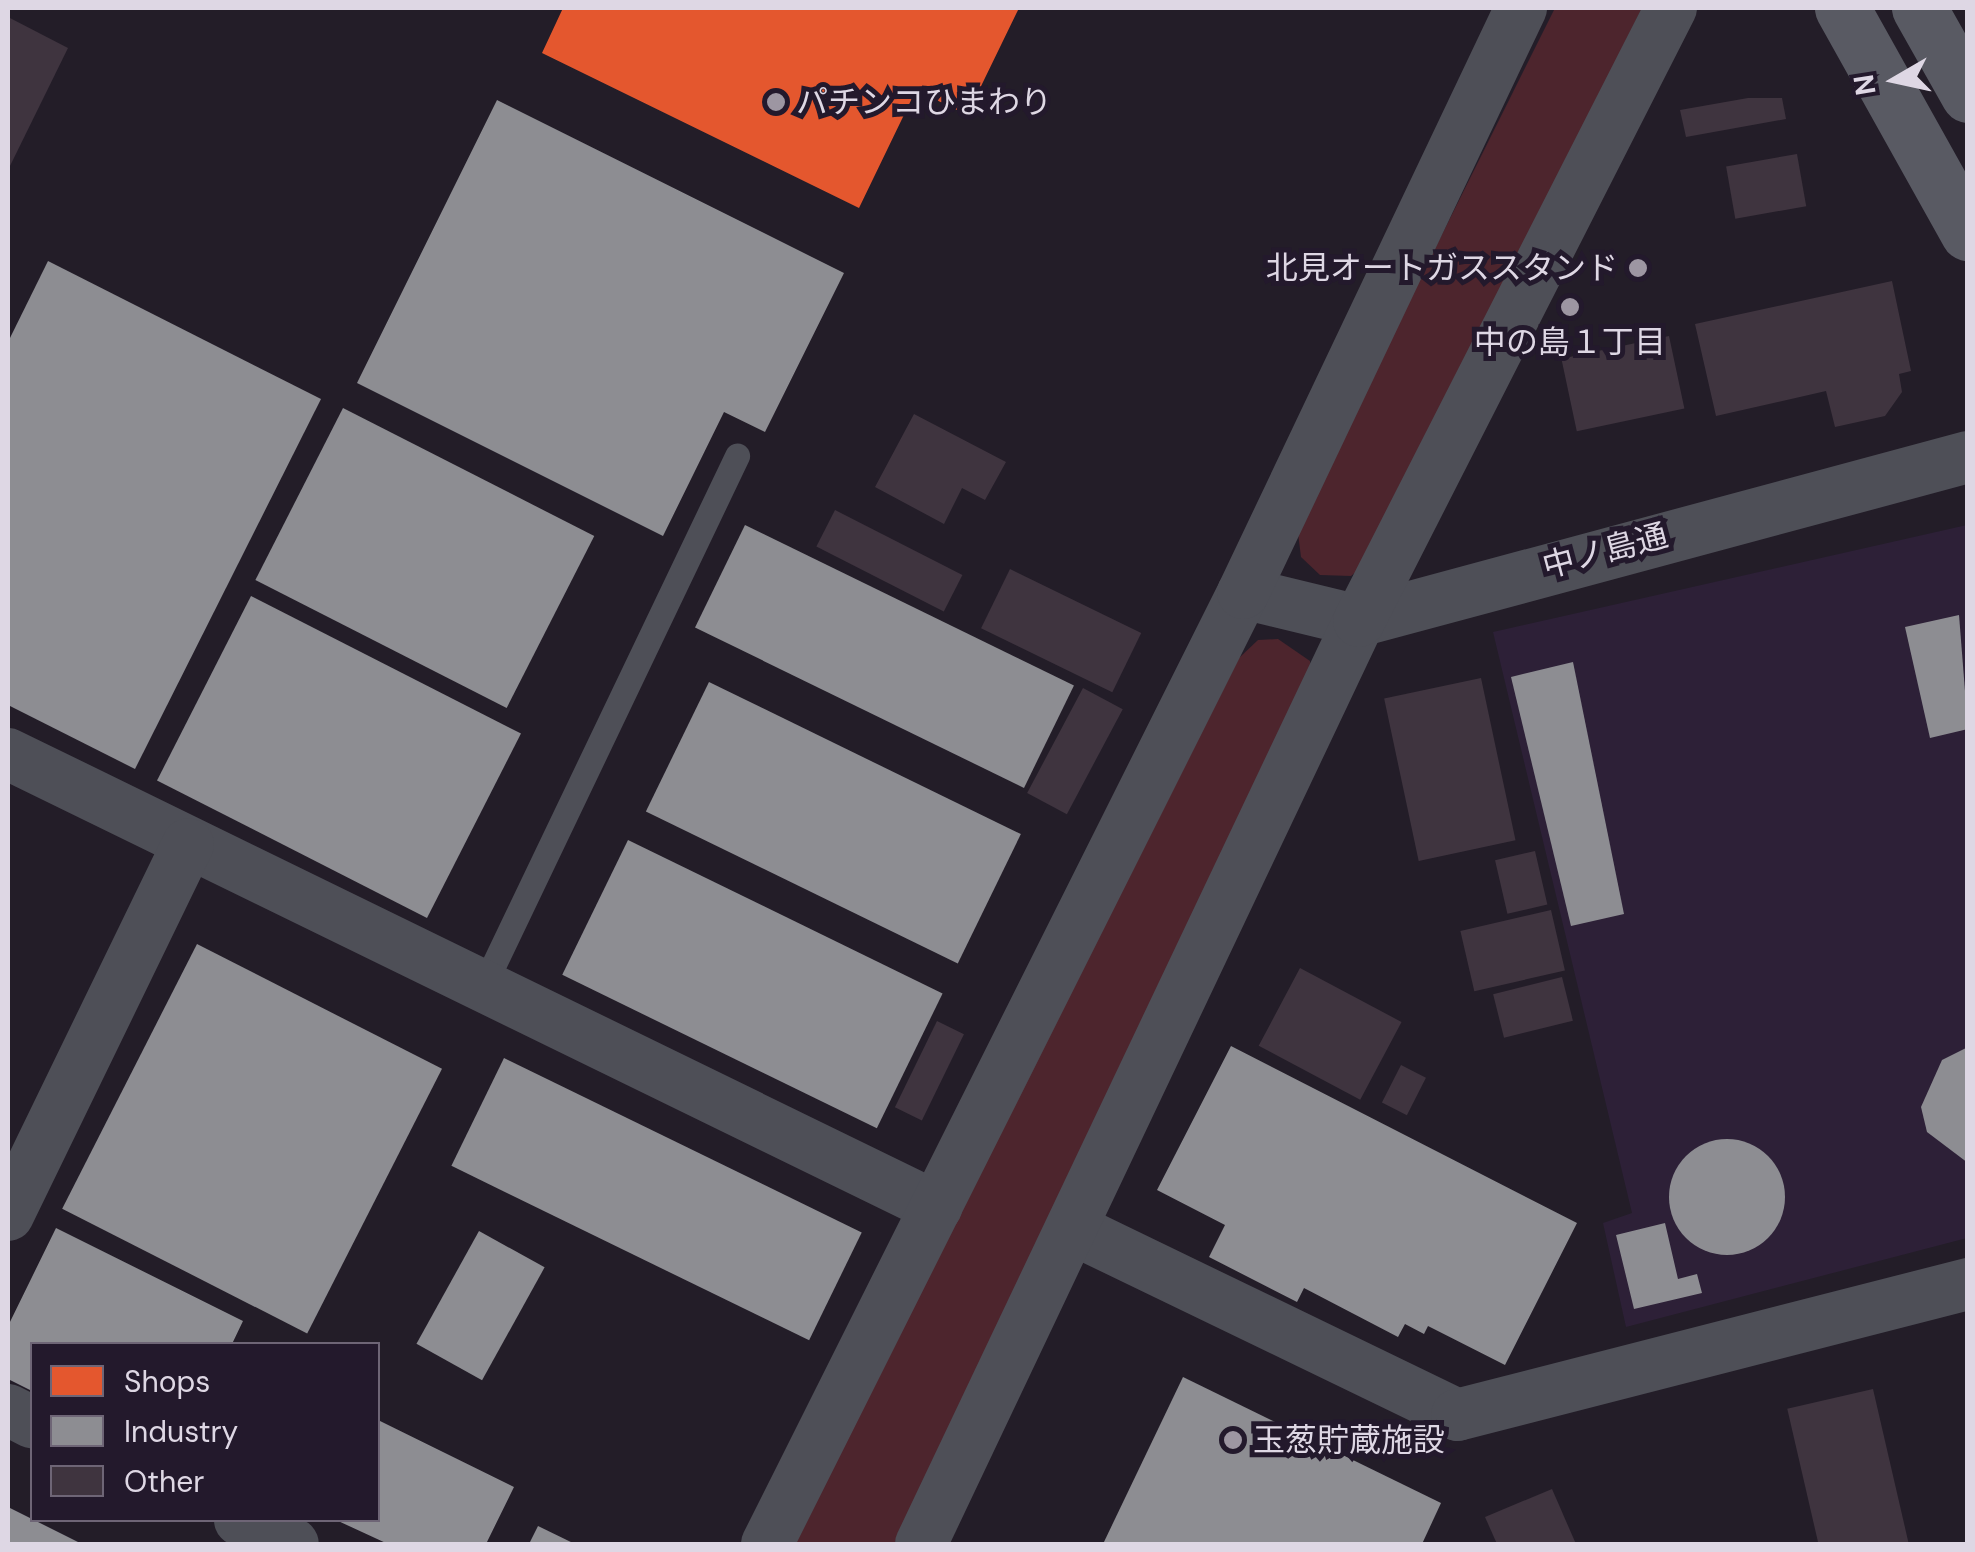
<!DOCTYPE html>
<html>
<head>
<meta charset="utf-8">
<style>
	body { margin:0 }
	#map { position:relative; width:1975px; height:1552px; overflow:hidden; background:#231d28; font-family:"DM Sans","Noto Sans JP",sans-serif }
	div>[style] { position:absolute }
	.built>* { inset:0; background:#2d2037 }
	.green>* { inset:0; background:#4d252d }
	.shops>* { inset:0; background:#e4572e }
	.industry>* { inset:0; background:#8d8d92; transform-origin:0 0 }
	.round { border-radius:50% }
	.building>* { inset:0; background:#3f343f; transform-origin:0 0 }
	.lane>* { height:25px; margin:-12.5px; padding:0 12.5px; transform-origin:12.5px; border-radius:12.5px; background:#4e4f57 }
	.street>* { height:52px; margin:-26px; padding:0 26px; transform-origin:26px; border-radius:26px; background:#4e4f57 }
	.secondary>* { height:55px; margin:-27.5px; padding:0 27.5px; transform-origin:27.5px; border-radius:27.5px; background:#595a63 }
	.dots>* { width:28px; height:28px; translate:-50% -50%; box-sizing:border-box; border:5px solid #23192c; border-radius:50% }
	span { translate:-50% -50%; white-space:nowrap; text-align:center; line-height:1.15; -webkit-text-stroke:10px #23192c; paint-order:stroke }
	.poi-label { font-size:32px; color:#ded7e4 }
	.left { translate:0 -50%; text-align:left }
	.right { translate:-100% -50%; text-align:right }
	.street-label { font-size:32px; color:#ded7e4 }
	.frame { position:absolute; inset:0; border:10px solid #ded7e4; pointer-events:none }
	.legend { position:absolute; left:30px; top:1342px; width:350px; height:180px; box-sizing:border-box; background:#23192c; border:2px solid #6e6576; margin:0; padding:12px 18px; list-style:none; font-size:30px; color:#ded7e4 }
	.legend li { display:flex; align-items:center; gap:20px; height:50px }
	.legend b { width:50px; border:2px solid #6e6576 }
	.north { position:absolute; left:1845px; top:30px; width:100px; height:100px; -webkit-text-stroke:8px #23192c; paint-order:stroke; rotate:261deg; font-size:28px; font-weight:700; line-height:40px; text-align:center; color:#ded7e4 }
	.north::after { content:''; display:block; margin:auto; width:35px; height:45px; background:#ded7e4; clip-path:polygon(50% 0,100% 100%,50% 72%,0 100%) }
</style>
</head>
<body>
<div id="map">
	<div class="built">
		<div style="clip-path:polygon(1967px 525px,1967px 1238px,1626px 1327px,1603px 1223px,1632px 1213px,1493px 632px)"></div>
	</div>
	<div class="green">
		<div style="clip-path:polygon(1555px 8px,1642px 8px,1376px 555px,1351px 576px,1320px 575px,1301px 557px,1297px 525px)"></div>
		<div style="clip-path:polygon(1278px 639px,1310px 661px,1311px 691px,894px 1544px,791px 1544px,1239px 658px,1258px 640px)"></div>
	</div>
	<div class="shops">
		<div style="clip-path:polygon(563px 8px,1019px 8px,967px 115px,916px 90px,859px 208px,542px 53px)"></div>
	</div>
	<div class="industry">
		<div style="clip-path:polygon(497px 100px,844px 273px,765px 432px,724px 412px,663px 536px,357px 383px)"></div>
		<div style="clip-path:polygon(48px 261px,321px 399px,135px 769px,8px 705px,8px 342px)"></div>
		<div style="left:343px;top:408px;width:282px;height:193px;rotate:27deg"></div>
		<div style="left:745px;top:525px;width:366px;height:114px;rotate:26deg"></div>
		<div style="left:251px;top:596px;width:303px;height:207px;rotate:27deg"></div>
		<div style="clip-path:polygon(1959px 615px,1968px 729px,1930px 738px,1905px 627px)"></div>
		<div style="clip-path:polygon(1573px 662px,1624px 914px,1571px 926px,1511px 677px)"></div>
		<div style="left:709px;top:682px;width:347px;height:144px;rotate:26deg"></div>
		<div style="left:628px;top:840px;width:350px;height:150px;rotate:26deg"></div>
		<div style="left:197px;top:944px;width:275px;height:297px;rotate:27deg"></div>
		<div style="clip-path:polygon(1231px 1046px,1577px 1223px,1505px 1365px,1428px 1326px,1424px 1334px,1405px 1324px,1398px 1337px,1304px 1288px,1297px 1302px,1209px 1257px,1225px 1225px,1157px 1190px)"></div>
		<div style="clip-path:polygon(1968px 1047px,1968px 1163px,1927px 1132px,1921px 1107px,1942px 1060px)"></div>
		<div style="left:504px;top:1058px;width:398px;height:120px;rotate:26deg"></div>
		<div class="round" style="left:1669px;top:1139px;width:116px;height:116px"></div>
		<div style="clip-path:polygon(1665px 1223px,1678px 1279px,1697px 1274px,1702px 1293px,1634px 1309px,1616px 1235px)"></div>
		<div style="clip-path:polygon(56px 1228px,243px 1321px,232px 1344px,32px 1344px,32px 1391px,8px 1379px,8px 1326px)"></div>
		<div style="left:479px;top:1231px;width:75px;height:129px;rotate:29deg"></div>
		<div style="clip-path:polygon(1183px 1377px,1441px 1503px,1422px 1544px,1103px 1544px)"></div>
		<div style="clip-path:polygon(378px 1420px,514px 1487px,486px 1544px,388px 1544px,336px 1520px,378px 1520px)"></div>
		<div style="clip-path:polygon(8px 1507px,82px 1544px,8px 1544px)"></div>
		<div style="clip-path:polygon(538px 1526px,575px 1544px,529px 1544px)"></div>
	</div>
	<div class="building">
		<div style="clip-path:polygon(8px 17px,68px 48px,8px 170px)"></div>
		<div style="clip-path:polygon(1748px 98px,1782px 98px,1786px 119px,1686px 137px,1680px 110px)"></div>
		<div style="left:1797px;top:154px;width:53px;height:72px;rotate:80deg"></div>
		<div style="clip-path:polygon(1892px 281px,1911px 371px,1899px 374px,1902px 392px,1885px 416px,1835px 427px,1826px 391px,1716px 416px,1695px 324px)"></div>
		<div style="left:1669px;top:336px;width:74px;height:110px;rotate:78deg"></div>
		<div style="clip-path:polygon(914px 414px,1006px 462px,985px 500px,962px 488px,944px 524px,875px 487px)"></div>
		<div style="left:835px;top:510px;width:143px;height:41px;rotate:27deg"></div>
		<div style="left:1010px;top:569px;width:146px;height:66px;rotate:26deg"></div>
		<div style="left:1481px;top:678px;width:166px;height:99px;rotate:78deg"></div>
		<div style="left:1083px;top:688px;width:45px;height:119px;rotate:28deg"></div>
		<div style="left:1535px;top:851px;width:55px;height:41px;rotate:77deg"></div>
		<div style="left:1551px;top:910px;width:62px;height:93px;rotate:77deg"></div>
		<div style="left:1300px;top:968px;width:115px;height:88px;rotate:28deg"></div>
		<div style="left:1562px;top:977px;width:45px;height:71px;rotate:76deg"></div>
		<div style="left:937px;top:1021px;width:30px;height:96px;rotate:26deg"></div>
		<div style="left:1401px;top:1065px;width:28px;height:42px;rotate:27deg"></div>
		<div style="left:1873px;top:1389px;width:159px;height:88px;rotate:77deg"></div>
		<div style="clip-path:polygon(1552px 1489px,1576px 1544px,1497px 1544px,1485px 1517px)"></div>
	</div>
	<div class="lane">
		<div style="left:483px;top:987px;width:589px;rotate:-64.44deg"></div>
	</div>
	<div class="street">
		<div style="left:1243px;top:593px;width:119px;rotate:13.6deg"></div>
		<div style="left:1359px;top:621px;width:631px;rotate:-15.07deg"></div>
		<div style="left:8px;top:754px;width:1033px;rotate:26.02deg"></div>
		<div style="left:8px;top:1215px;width:412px;rotate:-64.1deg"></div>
		<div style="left:1073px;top:1229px;width:427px;rotate:25.8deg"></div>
		<div style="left:1457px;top:1415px;width:528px;rotate:-14.38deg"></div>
		<div style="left:8px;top:1410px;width:27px;rotate:27deg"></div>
		<div style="left:240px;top:1520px;width:58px;rotate:24.4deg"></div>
		<div style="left:767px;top:1544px;width:1063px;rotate:-63.41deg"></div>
		<div style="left:1243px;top:593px;width:648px;rotate:-64.58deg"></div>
		<div style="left:921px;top:1544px;width:1022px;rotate:-64.61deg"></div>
		<div style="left:1359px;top:621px;width:688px;rotate:-63.03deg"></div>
	</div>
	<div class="secondary">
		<div style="left:1842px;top:8px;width:258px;rotate:60.8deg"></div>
		<div style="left:1919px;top:8px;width:100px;rotate:60.6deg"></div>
	</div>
	<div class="dots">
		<div style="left:776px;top:102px;background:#9d96a2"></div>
		<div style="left:1638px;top:268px;background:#9d96a2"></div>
		<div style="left:1570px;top:307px;background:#9d96a2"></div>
		<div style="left:1233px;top:1440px;background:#9d96a2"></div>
	</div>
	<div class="poi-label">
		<span class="left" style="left:796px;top:102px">パチンコひまわり</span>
		<span class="right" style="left:1618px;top:268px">北見オートガススタンド</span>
		<span style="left:1570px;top:342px">中の島１丁目</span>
		<span class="left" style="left:1253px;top:1440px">玉葱貯蔵施設</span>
	</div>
	<div class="street-label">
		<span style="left:1605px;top:551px;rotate:-15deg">中ノ島通</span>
	</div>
	<div class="frame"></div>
	<ul class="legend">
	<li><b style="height:28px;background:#e4572e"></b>Shops</li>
	<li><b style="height:28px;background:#8d8d92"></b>Industry</li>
	<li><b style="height:28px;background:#3f343f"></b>Other</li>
	</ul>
	<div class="north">N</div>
</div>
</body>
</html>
